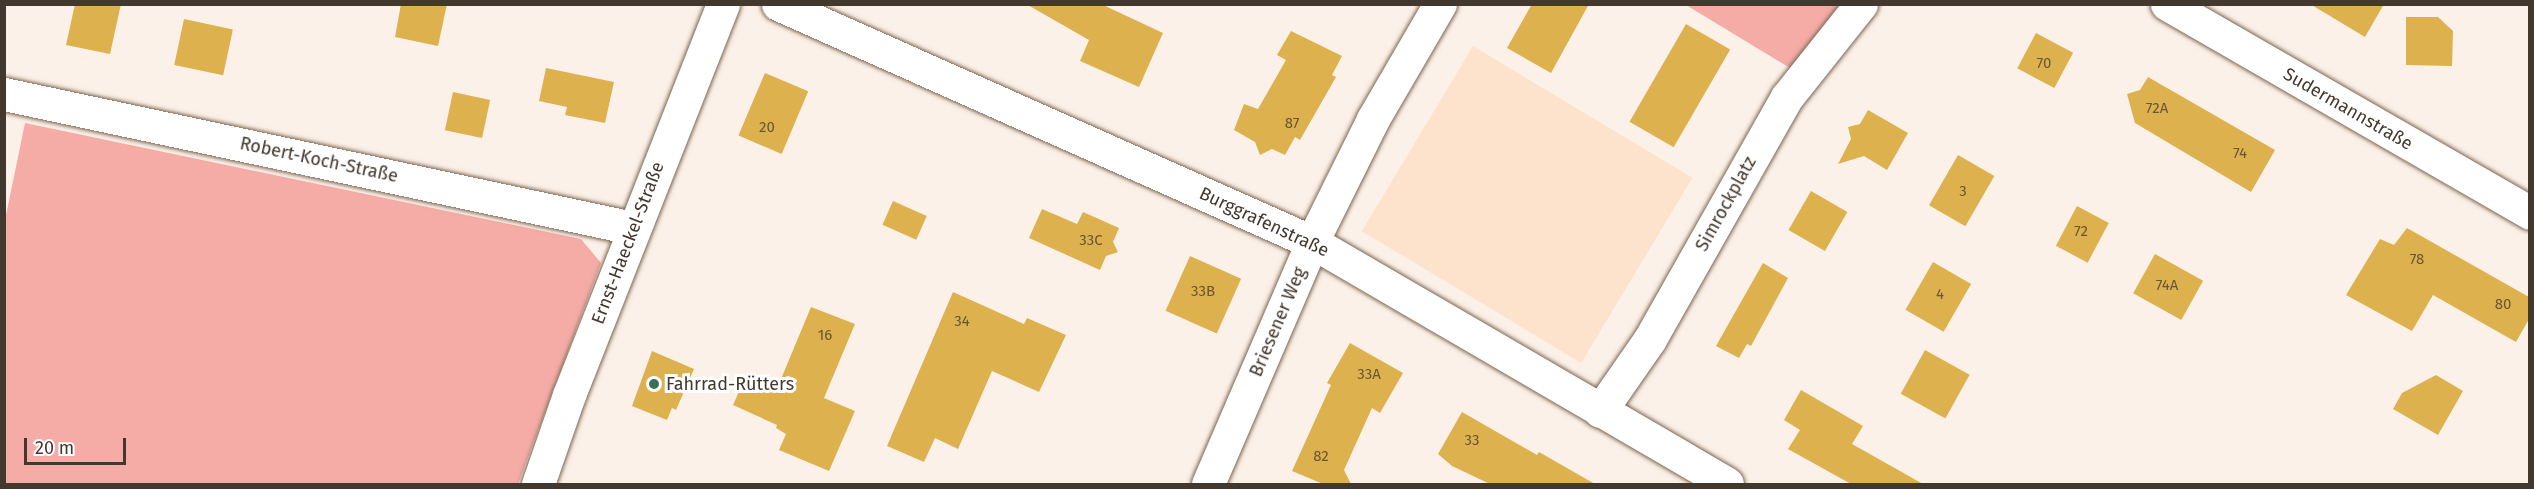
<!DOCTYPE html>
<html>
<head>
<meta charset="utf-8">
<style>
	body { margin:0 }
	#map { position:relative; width:2534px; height:489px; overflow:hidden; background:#fcf1e8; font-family:"Fira Sans",sans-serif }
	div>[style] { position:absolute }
	.built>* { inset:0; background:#fde3cc; transform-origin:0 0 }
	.green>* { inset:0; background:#f5aca7 }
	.building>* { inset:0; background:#deb14f; transform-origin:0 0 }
	.roads { filter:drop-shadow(0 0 2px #7c6551) drop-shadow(0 0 2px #7c6551) }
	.minor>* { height:33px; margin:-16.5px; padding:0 16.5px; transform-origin:16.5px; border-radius:16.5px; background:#fff }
	.dots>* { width:16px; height:16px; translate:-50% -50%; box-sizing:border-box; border:3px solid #fff; border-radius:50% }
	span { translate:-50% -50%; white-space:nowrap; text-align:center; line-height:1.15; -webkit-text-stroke:6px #fff; paint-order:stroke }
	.number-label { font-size:15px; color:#695636 }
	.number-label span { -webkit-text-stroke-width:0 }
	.street-label { font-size:18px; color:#42382e }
	.poi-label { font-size:18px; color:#42382e }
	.left { translate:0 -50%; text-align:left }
	.frame { position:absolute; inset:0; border:6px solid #42382e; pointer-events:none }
	.scale { position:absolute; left:24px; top:438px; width:102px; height:27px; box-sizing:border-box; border:3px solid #42382e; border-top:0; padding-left:8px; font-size:18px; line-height:21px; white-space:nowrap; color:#42382e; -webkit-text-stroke:4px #fff; paint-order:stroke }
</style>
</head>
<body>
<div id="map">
	<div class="built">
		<div style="left:1473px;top:46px;width:256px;height:216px;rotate:31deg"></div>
	</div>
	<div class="green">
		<div style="clip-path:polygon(1686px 5px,1845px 5px,1795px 71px)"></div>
		<div style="clip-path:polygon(25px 123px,581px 239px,601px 263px,518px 484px,5px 484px,5px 220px)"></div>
	</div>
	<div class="building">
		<div style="clip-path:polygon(75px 4px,121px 4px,110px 54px,66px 45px)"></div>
		<div style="clip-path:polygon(401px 4px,447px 4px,438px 46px,395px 37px)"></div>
		<div style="clip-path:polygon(1026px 4px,1101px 4px,1163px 33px,1139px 87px,1080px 61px,1089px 40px)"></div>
		<div style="clip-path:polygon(1532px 4px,1589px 4px,1551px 73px,1507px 48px)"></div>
		<div style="clip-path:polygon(2310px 4px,2384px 4px,2365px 37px)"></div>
		<div style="clip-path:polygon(2406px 17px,2438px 17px,2453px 31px,2452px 66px,2406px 65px)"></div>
		<div style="left:184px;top:19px;width:50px;height:47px;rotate:12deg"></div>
		<div style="left:1686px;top:24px;width:51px;height:113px;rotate:30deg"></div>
		<div style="clip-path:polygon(1291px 31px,1342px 56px,1332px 75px,1336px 77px,1300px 140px,1295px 137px,1285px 155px,1272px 149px,1260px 155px,1255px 142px,1234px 130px,1244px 104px,1258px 109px,1286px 60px,1277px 55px)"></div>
		<div style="left:2036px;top:33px;width:42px;height:40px;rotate:28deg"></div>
		<div style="clip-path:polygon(546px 68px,614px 82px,605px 123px,565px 115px,567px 107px,539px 101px)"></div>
		<div style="left:765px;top:73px;width:47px;height:68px;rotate:23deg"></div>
		<div style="clip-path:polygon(2148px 77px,2275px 150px,2251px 192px,2135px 123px,2127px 94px,2140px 90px)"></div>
		<div style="left:453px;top:92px;width:38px;height:39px;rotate:12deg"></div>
		<div style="clip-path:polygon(1868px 110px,1908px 133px,1887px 170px,1864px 156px,1838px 164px,1851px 139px,1848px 127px,1860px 124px)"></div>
		<div style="left:1958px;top:155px;width:42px;height:58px;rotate:30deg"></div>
		<div style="left:1811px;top:191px;width:42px;height:45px;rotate:30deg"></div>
		<div style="left:893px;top:201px;width:37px;height:26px;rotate:24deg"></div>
		<div style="left:2077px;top:206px;width:36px;height:45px;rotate:28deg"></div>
		<div style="clip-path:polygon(1042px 209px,1077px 224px,1083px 212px,1119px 228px,1113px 242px,1118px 252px,1106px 256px,1100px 270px,1029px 238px)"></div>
		<div style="clip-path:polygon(2407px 228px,2529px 297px,2529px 319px,2516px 342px,2433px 295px,2412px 331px,2346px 295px,2380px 239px,2394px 245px)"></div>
		<div style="left:2155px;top:254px;width:55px;height:45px;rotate:29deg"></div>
		<div style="left:1190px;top:256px;width:56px;height:60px;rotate:24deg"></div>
		<div style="left:1933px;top:262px;width:44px;height:55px;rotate:30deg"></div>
		<div style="clip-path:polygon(1763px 263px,1788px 278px,1751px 346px,1747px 344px,1739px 358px,1716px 346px)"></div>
		<div style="clip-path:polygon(953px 292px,1024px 324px,1027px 318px,1066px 335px,1039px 392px,992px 371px,958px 449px,935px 438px,924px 462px,887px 446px)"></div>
		<div style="clip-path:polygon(811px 307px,855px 324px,824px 398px,855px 411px,829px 471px,779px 450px,786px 434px,776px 428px,777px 425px,733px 405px,745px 378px,776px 391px)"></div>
		<div style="clip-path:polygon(1350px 343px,1403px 373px,1380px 413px,1372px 408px,1344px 470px,1351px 484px,1323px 484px,1292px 471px,1331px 385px,1327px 383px)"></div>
		<div style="left:1925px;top:350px;width:51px;height:50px;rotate:29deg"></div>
		<div style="clip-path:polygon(652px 351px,694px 369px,676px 410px,672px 408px,667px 420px,632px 406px)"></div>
		<div style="clip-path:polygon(2436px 375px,2463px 391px,2438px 435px,2393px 409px,2402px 393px)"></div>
		<div style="clip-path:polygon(1801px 390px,1863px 426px,1852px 444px,1923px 484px,1851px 484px,1788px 449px,1800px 430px,1784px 420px)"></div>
		<div style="clip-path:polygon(1462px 412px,1537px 455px,1539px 452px,1595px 484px,1490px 484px,1452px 466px,1438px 454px)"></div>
	</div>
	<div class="roads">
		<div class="minor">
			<div style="left:778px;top:4px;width:585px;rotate:24.02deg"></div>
			<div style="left:1312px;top:242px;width:480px;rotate:30.2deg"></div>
			<div style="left:2167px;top:4px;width:419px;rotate:29.9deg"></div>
			<div style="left:4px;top:94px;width:643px;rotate:12.03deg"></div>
			<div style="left:1600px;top:411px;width:88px;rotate:-55.2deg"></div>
			<div style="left:1650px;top:339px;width:278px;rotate:-60.5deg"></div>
			<div style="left:1787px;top:97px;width:119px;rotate:-51.5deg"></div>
			<div style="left:538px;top:484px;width:94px;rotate:-70.8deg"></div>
			<div style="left:569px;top:395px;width:420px;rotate:-68.5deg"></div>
			<div style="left:1208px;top:484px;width:263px;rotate:-66.7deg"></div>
			<div style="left:1312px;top:242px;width:137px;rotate:-63.6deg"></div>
			<div style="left:1373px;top:119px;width:133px;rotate:-59.8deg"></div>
		</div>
	</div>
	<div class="dots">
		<div style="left:654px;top:384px;background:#367059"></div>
	</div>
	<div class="number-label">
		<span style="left:2044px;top:64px">70</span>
		<span style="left:2157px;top:109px">72A</span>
		<span style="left:1292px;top:124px">87</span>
		<span style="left:767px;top:128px">20</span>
		<span style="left:2240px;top:154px">74</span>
		<span style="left:1963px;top:192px">3</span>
		<span style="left:2081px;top:232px">72</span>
		<span style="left:1091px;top:241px">33C</span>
		<span style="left:2417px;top:260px">78</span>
		<span style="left:2167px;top:286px">74A</span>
		<span style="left:1203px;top:292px">33B</span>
		<span style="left:1940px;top:295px">4</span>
		<span style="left:2503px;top:305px">80</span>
		<span style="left:962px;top:322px">34</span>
		<span style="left:825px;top:336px">16</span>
		<span style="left:1369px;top:375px">33A</span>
		<span style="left:1472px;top:441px">33</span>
		<span style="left:1321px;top:457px">82</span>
	</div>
	<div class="street-label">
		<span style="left:2348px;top:109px;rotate:30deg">Sudermannstraße</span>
		<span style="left:319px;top:160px;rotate:12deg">Robert-Koch-Straße</span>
		<span style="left:1726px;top:204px;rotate:-61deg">Simrockplatz</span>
		<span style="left:1264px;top:222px;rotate:25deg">Burggrafenstraße</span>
		<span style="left:628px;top:243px;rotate:-69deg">Ernst-Haeckel-Straße</span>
		<span style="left:1278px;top:322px;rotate:-67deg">Briesener Weg</span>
	</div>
	<div class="poi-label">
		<span class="left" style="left:666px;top:384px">Fahrrad-Rütters</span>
	</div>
	<div class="frame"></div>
	<div class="scale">20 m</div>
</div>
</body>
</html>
